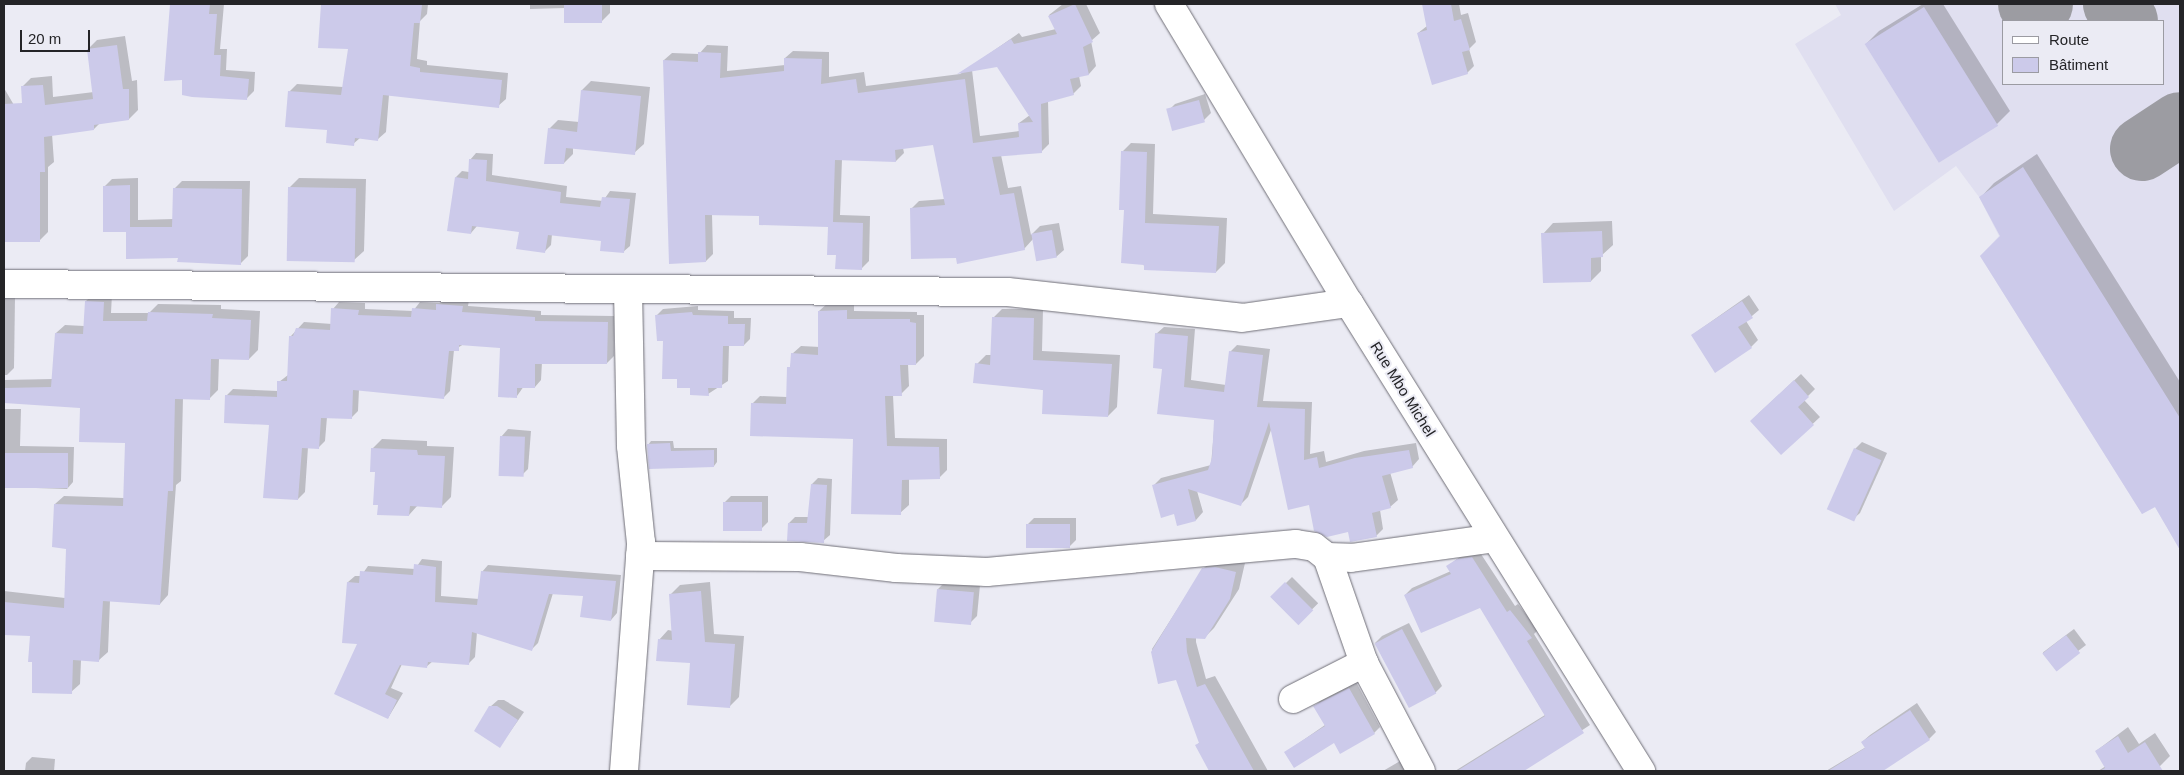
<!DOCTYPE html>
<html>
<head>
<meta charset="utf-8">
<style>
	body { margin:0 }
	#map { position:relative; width:2184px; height:775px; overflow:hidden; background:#ebebf4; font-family:Helvetica,sans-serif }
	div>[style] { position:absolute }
	.built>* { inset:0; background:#e0dff0 }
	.shadow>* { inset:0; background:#0003; transform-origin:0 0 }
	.taxiway>* { height:64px; margin:-32px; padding:0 32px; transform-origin:32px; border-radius:32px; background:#9c9ca2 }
	.building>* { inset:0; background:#cccaea; transform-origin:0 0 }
	.roads { filter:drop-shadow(0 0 1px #706f77) drop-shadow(0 0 1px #706f77) }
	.minor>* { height:28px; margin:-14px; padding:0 14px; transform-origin:14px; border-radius:14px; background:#fff }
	span { translate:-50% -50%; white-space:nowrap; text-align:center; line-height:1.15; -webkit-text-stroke:4px #ebebf4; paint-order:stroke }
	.street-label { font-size:15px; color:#242427 }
	.frame { position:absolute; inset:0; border:5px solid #242427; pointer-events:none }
	.legend { position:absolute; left:2002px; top:20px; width:162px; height:65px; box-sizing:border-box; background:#ebebf4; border:1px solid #9b9ba2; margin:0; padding:6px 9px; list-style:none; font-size:15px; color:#242427 }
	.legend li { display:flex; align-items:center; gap:10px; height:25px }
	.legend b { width:25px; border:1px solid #9b9ba2 }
	.scale { position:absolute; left:20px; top:30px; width:70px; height:22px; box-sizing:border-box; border:2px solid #242427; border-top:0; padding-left:6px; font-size:15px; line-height:18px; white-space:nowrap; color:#242427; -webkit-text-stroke:4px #ebebf4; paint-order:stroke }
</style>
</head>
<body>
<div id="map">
	<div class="built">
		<div style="clip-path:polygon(evenodd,1835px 4px,2180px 4px,2180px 550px,2155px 507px,2142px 514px,1980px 256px,1999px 236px,1979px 197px,1956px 166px,1894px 211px,1795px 44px,1841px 15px,1835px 4px,2003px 21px,2163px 21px,2163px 84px,2003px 84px,2003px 21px)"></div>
	</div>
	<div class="shadow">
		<div style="clip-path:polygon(171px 4px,224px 4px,220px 49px,227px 49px,226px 70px,255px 72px,254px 91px,247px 98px,184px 79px,165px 79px)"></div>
		<div style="clip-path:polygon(322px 4px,428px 4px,427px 14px,420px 21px,417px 59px,427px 61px,427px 65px,508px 73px,506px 99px,498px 106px,389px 95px,386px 132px,378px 139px,360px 138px,353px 144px,328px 129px,289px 92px,297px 84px,343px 87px,349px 48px,319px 46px)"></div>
		<div style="clip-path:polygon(530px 4px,610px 4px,610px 13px,602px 21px,565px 8px,530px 9px)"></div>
		<div style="clip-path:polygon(evenodd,1063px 4px,1086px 4px,1100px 33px,1091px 41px,1096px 66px,1089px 74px,1079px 76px,1081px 86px,1073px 94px,1048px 100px,1049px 144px,1041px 152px,1001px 155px,1008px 188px,1021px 186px,1031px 235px,1040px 226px,1059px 223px,1064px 250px,1056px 257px,1033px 239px,1024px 249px,957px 257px,911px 209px,919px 201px,945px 199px,934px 144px,903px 148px,904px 153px,896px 161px,842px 159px,840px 215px,870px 216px,869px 261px,861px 269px,837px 254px,829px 226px,760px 214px,712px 214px,713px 254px,706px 261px,664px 60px,672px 53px,699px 54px,707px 45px,728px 46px,727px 71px,785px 65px,785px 58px,793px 51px,829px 52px,829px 77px,864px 72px,866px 86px,960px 74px,1019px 33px,1022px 37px,1056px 29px,1049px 15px,1063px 4px,998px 66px,1030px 115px,1019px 123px,1019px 131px,980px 136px,972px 70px,998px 66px)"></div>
		<div style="clip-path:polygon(1424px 4px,1459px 4px,1461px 15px,1468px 13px,1476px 42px,1469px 49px,1474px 66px,1467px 73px,1418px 33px,1427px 26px)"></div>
		<div style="clip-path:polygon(1923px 4px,1943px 4px,2010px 111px,1996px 125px,1866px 44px,1879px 31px)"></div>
		<div style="clip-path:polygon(125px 36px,132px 81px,137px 80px,138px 110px,129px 119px,100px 123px,94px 129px,52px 134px,54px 162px,48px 167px,48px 232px,39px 241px,4px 241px,4px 88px,25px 124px,22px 87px,31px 78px,52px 76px,53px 97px,94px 92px,88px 49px,97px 40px)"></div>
		<div style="clip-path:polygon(591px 81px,650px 87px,644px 144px,634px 153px,573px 148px,573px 154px,564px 163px,549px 129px,558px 120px,579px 122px,582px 90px)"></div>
		<div style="clip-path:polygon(1205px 94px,1211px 113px,1204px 120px,1168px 111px,1175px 104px)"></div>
		<div style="clip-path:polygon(1131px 143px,1155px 144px,1153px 214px,1227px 218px,1225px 263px,1216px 272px,1145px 269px,1125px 209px,1122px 152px)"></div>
		<div style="clip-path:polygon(476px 153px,493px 154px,492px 175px,567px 186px,566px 197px,603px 201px,610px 191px,636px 193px,630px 246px,623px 252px,603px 240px,552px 234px,551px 245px,545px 251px,520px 231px,477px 226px,471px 233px,456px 177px,462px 171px,469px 172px,470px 160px)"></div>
		<div style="clip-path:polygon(2037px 154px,2180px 382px,2180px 547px,1981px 197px,1994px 183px)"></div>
		<div style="clip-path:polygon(138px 178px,138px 220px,174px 219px,174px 189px,182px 181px,250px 181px,248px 256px,240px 264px,179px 257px,127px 231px,104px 187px,112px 179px)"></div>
		<div style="clip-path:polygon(299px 178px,366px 179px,364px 251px,354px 260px,289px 188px)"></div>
		<div style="clip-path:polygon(1612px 221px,1613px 245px,1601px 256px,1601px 271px,1591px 281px,1543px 234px,1553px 223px)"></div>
		<div style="clip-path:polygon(95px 293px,112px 294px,111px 313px,149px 313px,158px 304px,221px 305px,221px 309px,260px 311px,258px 350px,249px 359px,219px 358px,218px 390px,210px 398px,183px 398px,181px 481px,176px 485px,168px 595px,160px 604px,110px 600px,108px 652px,99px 660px,81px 660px,80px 684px,71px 692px,31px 635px,4px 634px,4px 591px,65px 598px,67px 548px,55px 504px,64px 496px,124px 498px,126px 442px,82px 407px,4px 402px,4px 380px,53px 379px,56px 333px,65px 325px,84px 326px,86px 301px)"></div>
		<div style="clip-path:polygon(1749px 295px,1759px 310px,1746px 321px,1758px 340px,1751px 347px,1692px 335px)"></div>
		<div style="clip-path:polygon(4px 296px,15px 297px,14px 368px,7px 375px,4px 375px)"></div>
		<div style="clip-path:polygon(444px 298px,469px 300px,468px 306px,541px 311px,541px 315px,614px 316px,614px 356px,607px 363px,542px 362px,541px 380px,535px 387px,524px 386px,517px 396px,501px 347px,464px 344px,454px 350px,450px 391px,443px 398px,359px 389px,358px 411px,351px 418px,327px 417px,325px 441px,318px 448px,308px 447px,305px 492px,298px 499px,270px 424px,226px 396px,233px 389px,278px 391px,279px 382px,288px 375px,291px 336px,304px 322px,332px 324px,333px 309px,339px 302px,365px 303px,365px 309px,413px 311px,420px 302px,440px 303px)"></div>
		<div style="clip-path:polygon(828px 303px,854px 303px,854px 311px,917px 312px,917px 315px,924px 315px,924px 356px,916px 364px,908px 364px,909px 386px,901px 394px,893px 395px,895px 438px,947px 439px,947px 470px,939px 478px,909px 479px,909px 505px,900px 513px,854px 438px,752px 404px,760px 396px,787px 397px,792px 354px,801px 346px,820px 347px,819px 311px)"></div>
		<div style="clip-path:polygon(698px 306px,698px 310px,734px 311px,734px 318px,751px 318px,750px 339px,744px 345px,729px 345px,728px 381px,708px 394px,678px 378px,656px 316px,663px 309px)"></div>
		<div style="clip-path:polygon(1002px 309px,1043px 309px,1042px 351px,1120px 355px,1117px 407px,1108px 416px,977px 364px,986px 355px,992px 355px,993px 318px)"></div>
		<div style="clip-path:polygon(1164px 327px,1195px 329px,1191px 380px,1226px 385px,1230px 352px,1237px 345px,1270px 349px,1263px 401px,1312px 402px,1310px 454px,1324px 451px,1326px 462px,1364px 451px,1416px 443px,1419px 459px,1412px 467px,1390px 472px,1398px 500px,1390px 507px,1380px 510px,1383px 529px,1376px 536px,1349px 531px,1310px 503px,1272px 427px,1248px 497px,1241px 504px,1197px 491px,1203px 512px,1196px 520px,1175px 513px,1154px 485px,1161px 478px,1211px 465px,1215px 419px,1163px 367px,1156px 334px)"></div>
		<div style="clip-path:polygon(1801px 374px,1815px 389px,1804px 400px,1820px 417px,1781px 454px,1758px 414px)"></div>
		<div style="clip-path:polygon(4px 409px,21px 409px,20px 446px,74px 447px,73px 482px,67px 489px,4px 487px)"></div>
		<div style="clip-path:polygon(508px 429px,531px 431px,528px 469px,521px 476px,501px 437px)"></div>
		<div style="clip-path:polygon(382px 439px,427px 441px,427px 446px,454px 447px,451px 497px,442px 506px,418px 505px,409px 515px,379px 504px,372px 449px)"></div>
		<div style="clip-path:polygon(651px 441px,673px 441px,674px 448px,717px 448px,717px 462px,714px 466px,648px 445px)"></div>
		<div style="clip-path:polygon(1862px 442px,1887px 453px,1860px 513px,1852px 520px,1855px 449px)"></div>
		<div style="clip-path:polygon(818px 478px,832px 479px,830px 535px,823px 541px,789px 523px,795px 517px,809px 517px,812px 484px)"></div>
		<div style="clip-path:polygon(731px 496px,768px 496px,768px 522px,761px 529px,724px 503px)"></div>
		<div style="clip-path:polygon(1034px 518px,1076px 518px,1076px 540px,1069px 547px,1027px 525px)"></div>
		<div style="clip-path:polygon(1479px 551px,1515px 606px,1518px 604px,1538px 630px,1534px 634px,1590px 725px,1520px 771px,1455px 771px,1545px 715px,1481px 607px,1405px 595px,1412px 588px,1451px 571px,1448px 566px,1465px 553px)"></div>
		<div style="clip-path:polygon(1225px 558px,1245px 563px,1239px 589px,1214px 628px,1204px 638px,1196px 637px,1196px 642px,1206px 679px,1215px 676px,1268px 771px,1211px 771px,1196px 746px,1200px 742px,1177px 679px,1159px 683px,1152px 649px,1203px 569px,1213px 559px)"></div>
		<div style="clip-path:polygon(422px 559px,442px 561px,441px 596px,479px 599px,482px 572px,488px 565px,621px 575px,617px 613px,611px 620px,584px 595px,553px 593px,538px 643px,532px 649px,477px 632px,475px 657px,468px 664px,433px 661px,426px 667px,402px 664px,391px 688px,403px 693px,388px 718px,359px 643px,348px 582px,355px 576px,361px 576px,368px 566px,415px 569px)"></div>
		<div style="left:1292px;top:577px;width:37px;height:29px;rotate:45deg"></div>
		<div style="clip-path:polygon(710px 582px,714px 634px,744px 636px,739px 697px,730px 706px,691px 662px,659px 640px,668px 630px,673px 631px,671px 594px,680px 585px)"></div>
		<div style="clip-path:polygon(945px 582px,980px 585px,977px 616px,970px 623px,938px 589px)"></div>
		<div style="clip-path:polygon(1409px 623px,1442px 686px,1435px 693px,1375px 643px,1382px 636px)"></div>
		<div style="left:2074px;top:629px;width:20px;height:39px;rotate:53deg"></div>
		<div style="clip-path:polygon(1356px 682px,1380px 727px,1374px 733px,1286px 752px,1325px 725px,1315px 706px,1321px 700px)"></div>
		<div style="clip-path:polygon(498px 700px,504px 700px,524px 712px,500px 746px,490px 707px)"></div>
		<div style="clip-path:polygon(1917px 703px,1936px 732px,1929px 739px,1880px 771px,1826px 771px,1866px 747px,1862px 742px,1870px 735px)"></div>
		<div style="clip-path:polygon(2128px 727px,2139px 744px,2155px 733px,2170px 756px,2155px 771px,2098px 771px,2106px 766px,2096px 751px)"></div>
		<div style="clip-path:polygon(32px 757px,55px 759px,54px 771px,25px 771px,26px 763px)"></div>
		<div style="clip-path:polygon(1407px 757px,1414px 771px,1383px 771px)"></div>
	</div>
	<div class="taxiway">
		<div style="left:2030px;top:4px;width:11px"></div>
		<div style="left:2115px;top:4px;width:20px;rotate:57deg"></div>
		<div style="left:2142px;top:149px;width:45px;rotate:-33.3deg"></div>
	</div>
	<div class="building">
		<div style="clip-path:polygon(170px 4px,210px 4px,209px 14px,217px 14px,214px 55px,221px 55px,220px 76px,249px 79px,247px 100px,192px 97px,182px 95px,182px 80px,164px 81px)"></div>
		<div style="clip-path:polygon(321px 4px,422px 5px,420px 23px,414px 23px,410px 66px,420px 68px,420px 72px,502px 80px,499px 108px,383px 95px,378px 141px,355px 138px,354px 146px,326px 143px,327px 130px,285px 127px,288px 91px,341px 95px,348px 49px,318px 48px)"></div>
		<div style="left:564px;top:4px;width:38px;height:19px"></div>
		<div style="clip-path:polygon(1075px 4px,1093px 42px,1083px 47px,1089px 75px,1070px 79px,1074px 95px,1041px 104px,1042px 153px,992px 157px,1000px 195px,1014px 193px,1025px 250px,957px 264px,956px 258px,911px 259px,910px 208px,945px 205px,933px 145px,895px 150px,896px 162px,835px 160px,833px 222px,863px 223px,862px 270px,835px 269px,836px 255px,827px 255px,828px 227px,759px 225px,759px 216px,705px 215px,706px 262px,669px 264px,663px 60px,698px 62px,698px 52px,721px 53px,720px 78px,784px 71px,784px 58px,822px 59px,821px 84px,856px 79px,858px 93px,965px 79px,973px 143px,1019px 137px,1018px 123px,1033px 122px,997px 67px,957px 74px,1011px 39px,1014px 44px,1057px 34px,1048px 16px)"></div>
		<div style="clip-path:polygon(1422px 4px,1451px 4px,1454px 21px,1461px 19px,1470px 50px,1462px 52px,1468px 74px,1432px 85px,1417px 33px,1427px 30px)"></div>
		<div style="left:1924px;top:7px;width:140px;height:70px;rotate:58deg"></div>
		<div style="clip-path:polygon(117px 45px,123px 89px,129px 89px,129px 120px,94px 125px,94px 130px,44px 137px,45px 172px,40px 172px,40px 242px,4px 242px,4px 104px,22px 103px,21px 86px,43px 85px,45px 105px,93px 99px,87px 49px)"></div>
		<div style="clip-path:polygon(581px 90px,641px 96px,635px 155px,566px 148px,564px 164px,544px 164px,548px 128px,577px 132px)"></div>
		<div style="left:1199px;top:100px;width:23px;height:34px;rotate:75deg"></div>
		<div style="clip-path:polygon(1121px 151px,1147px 152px,1145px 223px,1219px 226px,1216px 273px,1144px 270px,1144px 265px,1121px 263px,1124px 210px,1119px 210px)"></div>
		<div style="clip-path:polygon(469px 159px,487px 160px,486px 181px,561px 192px,560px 203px,600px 207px,602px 197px,630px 199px,624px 253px,600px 251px,601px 241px,548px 235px,545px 253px,516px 249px,519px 232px,472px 226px,471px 234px,447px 231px,455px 177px,468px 179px)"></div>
		<div style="clip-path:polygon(2023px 167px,2180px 418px,2180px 550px,2155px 507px,2142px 514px,1980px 256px,2000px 236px,1979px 197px)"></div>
		<div style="clip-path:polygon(130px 185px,130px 227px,172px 227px,173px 188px,242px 189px,241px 265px,177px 262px,178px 258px,126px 259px,126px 232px,103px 232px,103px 186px)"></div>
		<div style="left:288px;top:187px;width:68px;height:74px;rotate:1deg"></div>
		<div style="left:1052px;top:230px;width:28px;height:21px;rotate:80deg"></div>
		<div style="clip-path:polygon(1602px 231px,1603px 257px,1591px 258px,1591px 282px,1543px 283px,1541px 233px)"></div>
		<div style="clip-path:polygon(85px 301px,104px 302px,103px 321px,147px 321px,148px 312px,213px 314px,212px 318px,251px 320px,249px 360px,211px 359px,210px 400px,175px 399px,173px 491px,168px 491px,160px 605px,103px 601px,99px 662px,73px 660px,72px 694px,32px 693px,32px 662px,28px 662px,30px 636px,4px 635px,4px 602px,64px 608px,66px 549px,52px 547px,54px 504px,123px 506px,125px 443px,79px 442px,80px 408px,4px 403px,4px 388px,51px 387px,55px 333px,83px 334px)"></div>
		<div style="clip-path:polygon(1742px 301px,1753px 318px,1738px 327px,1752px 348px,1715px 373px,1691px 335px)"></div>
		<div style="clip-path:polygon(436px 304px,463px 306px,462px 312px,535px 317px,535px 321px,608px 322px,607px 364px,535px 364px,535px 388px,517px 388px,517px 398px,498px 397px,500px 348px,459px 345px,459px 351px,449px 351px,444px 399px,353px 390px,352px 419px,321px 418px,319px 449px,302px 448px,298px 500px,263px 498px,269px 425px,224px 423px,225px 395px,277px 397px,277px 381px,287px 381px,289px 336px,293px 336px,296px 328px,330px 330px,331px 308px,359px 310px,358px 315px,411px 317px,412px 308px,436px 310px)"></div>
		<div style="clip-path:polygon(847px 310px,847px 319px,910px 319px,910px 322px,916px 323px,916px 365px,900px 365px,902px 396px,885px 396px,887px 446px,939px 447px,940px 479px,902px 480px,901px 515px,851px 514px,853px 439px,750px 436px,751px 403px,786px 404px,787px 367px,790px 367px,791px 353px,818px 355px,818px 311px)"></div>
		<div style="clip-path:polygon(692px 312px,693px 315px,728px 316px,728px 324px,745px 324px,744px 346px,723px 346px,722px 388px,708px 388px,709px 396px,690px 395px,690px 388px,677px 388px,677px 379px,662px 379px,663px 341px,657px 341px,655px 315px)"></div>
		<div style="clip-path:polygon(992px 317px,1034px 318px,1033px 360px,1112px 364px,1108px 417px,1042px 414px,1043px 390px,973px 383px,975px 363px,990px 365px)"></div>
		<div style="clip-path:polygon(1155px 333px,1188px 336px,1184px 387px,1224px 392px,1229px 351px,1263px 355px,1257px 407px,1305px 409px,1304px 460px,1317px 457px,1319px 468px,1355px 458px,1409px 450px,1413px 468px,1382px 476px,1391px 508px,1372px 513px,1377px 537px,1350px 542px,1348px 532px,1327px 537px,1314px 531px,1309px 505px,1288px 510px,1269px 422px,1241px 506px,1188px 489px,1196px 521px,1177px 526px,1174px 514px,1161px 518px,1152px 485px,1208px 470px,1212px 458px,1214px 420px,1157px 414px,1162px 369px,1153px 368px)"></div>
		<div style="clip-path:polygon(1794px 380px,1809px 397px,1798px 407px,1814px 425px,1781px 455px,1750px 421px)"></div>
		<div style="left:500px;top:436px;width:25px;height:40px;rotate:2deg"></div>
		<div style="clip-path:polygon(670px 443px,671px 451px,714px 450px,714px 467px,649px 469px,647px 444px)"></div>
		<div style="clip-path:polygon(371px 448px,417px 450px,418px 455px,445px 456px,442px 508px,410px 506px,409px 516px,377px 515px,378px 505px,373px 505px,375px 472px,370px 472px)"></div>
		<div style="left:1854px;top:448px;width:30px;height:67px;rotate:24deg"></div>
		<div style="left:4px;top:453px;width:64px;height:35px"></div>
		<div style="clip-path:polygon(811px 484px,827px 485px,824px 543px,787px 541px,788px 523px,807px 523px)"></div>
		<div style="left:723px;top:502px;width:39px;height:29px"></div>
		<div style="left:1026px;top:524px;width:44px;height:24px"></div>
		<div style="clip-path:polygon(1472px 557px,1507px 612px,1510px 610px,1532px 638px,1527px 641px,1584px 733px,1524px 771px,1457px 771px,1545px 716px,1480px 608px,1421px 633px,1404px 595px,1451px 574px,1446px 566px,1457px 559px)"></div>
		<div style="clip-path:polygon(414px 564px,436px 567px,435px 602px,477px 605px,481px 571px,616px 581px,611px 621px,580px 617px,583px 596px,549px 594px,532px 651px,472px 632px,469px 665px,428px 662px,427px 668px,400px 665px,385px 694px,397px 700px,388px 719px,334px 694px,357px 644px,342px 643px,347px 582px,359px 583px,360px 571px,413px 575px)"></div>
		<div style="clip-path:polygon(1215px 567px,1236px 572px,1230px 599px,1205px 639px,1186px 638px,1187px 652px,1197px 687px,1205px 684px,1254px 771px,1209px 771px,1195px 745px,1199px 743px,1176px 680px,1158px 684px,1151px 652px,1202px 568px)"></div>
		<div style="left:1285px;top:582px;width:40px;height:21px;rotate:45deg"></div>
		<div style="left:937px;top:589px;width:37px;height:33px;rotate:5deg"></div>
		<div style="clip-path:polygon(701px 591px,705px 642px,735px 644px,730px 708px,687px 705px,690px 663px,656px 661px,658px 639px,672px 640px,669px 594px)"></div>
		<div style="left:1402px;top:629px;width:73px;height:31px;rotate:62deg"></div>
		<div style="left:2066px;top:635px;width:23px;height:30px;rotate:52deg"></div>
		<div style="clip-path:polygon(1349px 688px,1375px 734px,1340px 754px,1334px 743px,1294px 768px,1284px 752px,1325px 726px,1313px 706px)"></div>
		<div style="clip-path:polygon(489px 706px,497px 706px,518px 720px,500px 748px,474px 731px)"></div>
		<div style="clip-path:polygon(1910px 710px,1930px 740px,1883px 771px,1828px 771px,1865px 748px,1861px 742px)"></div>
		<div style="clip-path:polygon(2118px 736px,2128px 753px,2145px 742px,2163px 771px,2100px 771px,2105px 768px,2095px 751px)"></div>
	</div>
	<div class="roads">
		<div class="minor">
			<div style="left:1169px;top:4px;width:349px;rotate:59deg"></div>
			<div style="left:1349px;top:303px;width:552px;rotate:58.04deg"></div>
			<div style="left:4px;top:284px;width:1004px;rotate:0.46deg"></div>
			<div style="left:1008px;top:292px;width:235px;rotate:6.3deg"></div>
			<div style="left:1242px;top:318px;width:108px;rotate:-8deg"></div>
			<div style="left:640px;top:556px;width:160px;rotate:0.4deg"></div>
			<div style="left:800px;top:557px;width:97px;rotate:6.5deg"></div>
			<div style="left:896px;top:568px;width:91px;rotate:2.5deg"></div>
			<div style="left:987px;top:572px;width:310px;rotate:-5.2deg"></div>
			<div style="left:1296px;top:544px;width:18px;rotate:9deg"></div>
			<div style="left:1314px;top:547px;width:16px;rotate:38deg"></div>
			<div style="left:1327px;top:557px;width:24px;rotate:2deg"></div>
			<div style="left:1351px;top:558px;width:145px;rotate:-7.9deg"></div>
			<div style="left:1364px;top:663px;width:122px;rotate:62.2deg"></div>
			<div style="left:1293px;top:699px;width:80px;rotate:-26.9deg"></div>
			<div style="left:1364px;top:663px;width:112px;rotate:-109.2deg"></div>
			<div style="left:624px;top:771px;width:229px;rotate:-85.7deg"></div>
			<div style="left:641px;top:543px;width:98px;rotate:-95.9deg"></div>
			<div style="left:631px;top:446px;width:157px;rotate:-91.1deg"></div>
		</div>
	</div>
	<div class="street-label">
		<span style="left:1403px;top:389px;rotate:58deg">Rue Mbo Michel</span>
	</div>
	<div class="frame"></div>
	<ul class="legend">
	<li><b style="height:6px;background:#fff"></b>Route</li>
	<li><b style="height:14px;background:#cccaea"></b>Bâtiment</li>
	</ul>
	<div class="scale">20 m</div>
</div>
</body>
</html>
